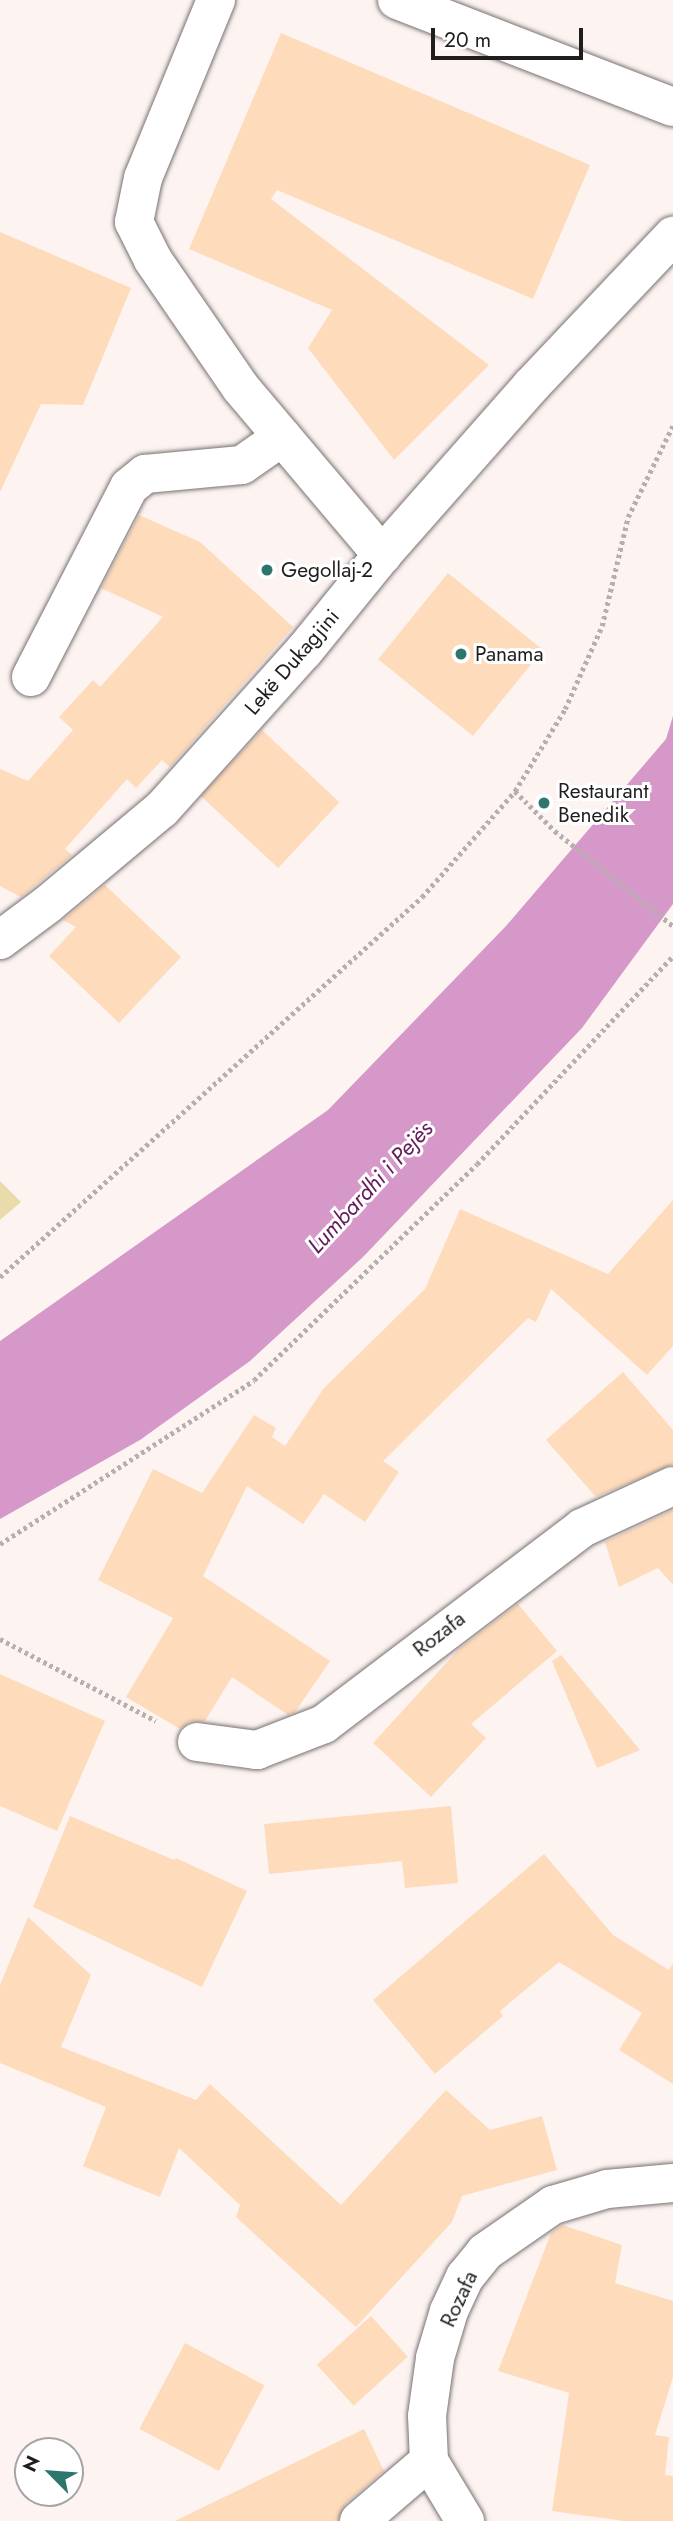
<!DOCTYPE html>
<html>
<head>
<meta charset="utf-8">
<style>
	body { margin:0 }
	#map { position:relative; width:673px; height:2521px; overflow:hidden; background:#fdf4f2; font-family:Jost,sans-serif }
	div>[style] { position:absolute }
	.green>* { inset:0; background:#e9dcaa }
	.water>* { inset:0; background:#d598c9 }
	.building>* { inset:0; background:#fedbbb; transform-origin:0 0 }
	.path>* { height:4.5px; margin-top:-2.25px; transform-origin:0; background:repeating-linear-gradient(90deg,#b6afae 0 3.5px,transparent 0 7px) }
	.roads { filter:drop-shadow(0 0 2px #797271) drop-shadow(0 0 2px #797271) }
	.minor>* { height:38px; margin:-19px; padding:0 19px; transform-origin:19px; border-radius:19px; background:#fff }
	.dots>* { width:19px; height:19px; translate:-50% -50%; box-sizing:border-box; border:4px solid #fff; border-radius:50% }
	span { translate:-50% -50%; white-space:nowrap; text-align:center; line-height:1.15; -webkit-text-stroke:6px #fff; paint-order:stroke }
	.poi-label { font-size:21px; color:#201d1d }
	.left { translate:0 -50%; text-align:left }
	.street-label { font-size:21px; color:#201d1d }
	.water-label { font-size:23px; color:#641d5a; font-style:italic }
	.north { position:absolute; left:14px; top:2437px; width:70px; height:70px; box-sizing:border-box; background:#fff; border:2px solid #a6a5a5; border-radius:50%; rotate:295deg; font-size:19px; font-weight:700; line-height:28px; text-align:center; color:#201d1d }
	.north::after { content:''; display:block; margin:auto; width:24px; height:32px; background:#2d756d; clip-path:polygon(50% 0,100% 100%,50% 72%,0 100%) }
	.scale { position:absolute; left:431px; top:28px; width:152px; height:32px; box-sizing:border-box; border:4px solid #201d1d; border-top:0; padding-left:9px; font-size:21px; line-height:24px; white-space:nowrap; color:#201d1d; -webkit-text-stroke:5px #fff; paint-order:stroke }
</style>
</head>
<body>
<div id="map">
	<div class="green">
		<div style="clip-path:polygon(0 1181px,21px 1202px,0 1220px)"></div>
	</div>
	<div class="water">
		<div style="clip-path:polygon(673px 716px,673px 904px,582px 1028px,363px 1257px,250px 1361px,140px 1440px,0 1519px,0 1341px,328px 1110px,506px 926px,666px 739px)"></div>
	</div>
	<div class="building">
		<div style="clip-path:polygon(281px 33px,590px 165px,533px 299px,277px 190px,271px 199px,489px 365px,394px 460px,308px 348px,332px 310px,189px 249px)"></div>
		<div style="clip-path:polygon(0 232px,131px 288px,83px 405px,41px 404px,0 492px)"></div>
		<div style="clip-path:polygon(139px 515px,200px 542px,293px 627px,170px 767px,162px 760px,136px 788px,127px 779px,65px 849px,72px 855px,21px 897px,0 886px,0 769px,28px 781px,73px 730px,59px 717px,93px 680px,100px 687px,163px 617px,101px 588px)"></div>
		<div style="left:448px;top:573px;width:122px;height:111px;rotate:39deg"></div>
		<div style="left:262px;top:730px;width:106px;height:90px;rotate:43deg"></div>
		<div style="clip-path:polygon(105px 885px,181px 957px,119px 1023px,49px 956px,76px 927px,63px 920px)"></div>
		<div style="clip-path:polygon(673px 1200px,673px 1346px,647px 1375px,551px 1289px,536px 1322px,528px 1318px,383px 1461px,399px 1472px,365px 1522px,324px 1494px,303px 1524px,247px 1486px,203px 1576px,330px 1661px,295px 1712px,288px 1715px,232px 1677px,205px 1721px,189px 1722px,180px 1729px,126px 1697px,173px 1618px,98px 1580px,153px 1469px,202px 1493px,254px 1415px,276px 1428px,272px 1437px,285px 1446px,324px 1388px,425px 1289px,460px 1209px,608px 1274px)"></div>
		<div style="clip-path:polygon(623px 1372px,673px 1430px,673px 1464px,596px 1497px,546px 1440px)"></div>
		<div style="clip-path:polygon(673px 1510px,673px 1585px,658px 1568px,619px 1587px,605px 1542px)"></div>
		<div style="clip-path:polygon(518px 1604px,557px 1651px,471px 1724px,486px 1738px,431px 1797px,373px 1743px,459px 1649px)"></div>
		<div style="clip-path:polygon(561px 1655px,640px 1750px,597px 1768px,552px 1661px)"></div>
		<div style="clip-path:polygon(0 1674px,105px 1721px,57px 1831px,0 1806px)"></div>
		<div style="clip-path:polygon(451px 1806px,458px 1883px,405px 1888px,402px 1861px,269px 1874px,264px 1824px)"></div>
		<div style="clip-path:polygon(70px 1816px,174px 1860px,176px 1858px,247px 1891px,202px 1987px,33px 1907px)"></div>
		<div style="clip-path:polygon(544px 1854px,613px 1935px,669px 1970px,673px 1963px,673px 2084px,619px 2050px,642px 2013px,559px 1962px,500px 2011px,503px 2016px,435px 2074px,373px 2000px)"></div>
		<div style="clip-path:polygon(28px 1917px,91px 1975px,61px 2047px,196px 2100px,210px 2084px,341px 2205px,446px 2090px,490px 2130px,542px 2116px,557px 2170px,462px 2196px,452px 2222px,356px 2327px,236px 2217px,240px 2205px,179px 2148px,160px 2197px,83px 2166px,106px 2107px,0 2063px,0 1985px)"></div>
		<div style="clip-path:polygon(563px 2225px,622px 2245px,615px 2283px,673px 2301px,673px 2377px,655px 2435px,669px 2437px,665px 2475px,673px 2476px,673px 2521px,624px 2521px,552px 2511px,569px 2393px,498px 2371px,551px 2233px)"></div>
		<div style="left:371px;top:2316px;width:55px;height:73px;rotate:48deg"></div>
		<div style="left:185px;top:2343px;width:90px;height:97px;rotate:28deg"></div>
		<div style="clip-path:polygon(364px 2429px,384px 2471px,345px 2504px,338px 2521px,175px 2521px)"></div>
	</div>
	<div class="path">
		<div style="left:515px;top:791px;width:57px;rotate:45deg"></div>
		<div style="left:555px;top:831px;width:151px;rotate:38.8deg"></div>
		<div style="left:0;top:1277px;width:568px;rotate:-42deg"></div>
		<div style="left:422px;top:897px;width:141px;rotate:-48.7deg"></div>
		<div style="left:515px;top:791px;width:96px;rotate:-58.6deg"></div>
		<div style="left:565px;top:709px;width:91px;rotate:-66deg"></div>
		<div style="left:602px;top:626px;width:112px;rotate:-76.6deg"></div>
		<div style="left:628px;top:517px;width:102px;rotate:-63.9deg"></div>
		<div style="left:0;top:1544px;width:302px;rotate:-32.8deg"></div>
		<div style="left:254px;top:1380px;width:310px;rotate:-44.1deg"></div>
		<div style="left:477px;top:1164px;width:286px;rotate:-46.7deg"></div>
		<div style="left:0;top:1639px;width:176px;rotate:27.7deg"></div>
	</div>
	<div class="roads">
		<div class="minor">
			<div style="left:216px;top:0;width:192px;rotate:112.3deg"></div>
			<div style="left:143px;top:178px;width:45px;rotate:101.6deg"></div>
			<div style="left:134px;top:222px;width:42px;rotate:63.4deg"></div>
			<div style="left:153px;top:260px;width:155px;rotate:55.5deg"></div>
			<div style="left:241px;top:388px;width:219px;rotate:49.8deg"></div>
			<div style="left:397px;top:0;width:296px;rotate:21.2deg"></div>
			<div style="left:31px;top:677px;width:214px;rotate:-62.7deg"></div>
			<div style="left:129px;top:487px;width:21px;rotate:-39deg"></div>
			<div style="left:145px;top:474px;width:97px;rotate:-5.3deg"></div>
			<div style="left:242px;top:465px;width:49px;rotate:-35deg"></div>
			<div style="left:0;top:940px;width:59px;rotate:-36.7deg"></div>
			<div style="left:47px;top:905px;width:150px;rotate:-39.9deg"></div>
			<div style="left:162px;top:809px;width:212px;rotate:-48.1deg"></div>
			<div style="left:304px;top:651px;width:124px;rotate:-50.9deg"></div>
			<div style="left:382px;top:555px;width:225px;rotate:-48.6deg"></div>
			<div style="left:531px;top:386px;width:207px;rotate:-46.6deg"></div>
			<div style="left:197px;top:1742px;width:61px;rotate:7.6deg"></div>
			<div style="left:257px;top:1750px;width:72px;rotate:-21.2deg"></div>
			<div style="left:324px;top:1724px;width:324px;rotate:-37.2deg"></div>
			<div style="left:582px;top:1528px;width:100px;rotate:-24.8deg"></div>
			<div style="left:429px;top:2461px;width:70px;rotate:59deg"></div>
			<div style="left:359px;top:2521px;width:92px;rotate:-40.6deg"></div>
			<div style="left:429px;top:2461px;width:45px;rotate:-92.5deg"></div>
			<div style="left:427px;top:2416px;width:59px;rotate:-82.1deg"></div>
			<div style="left:435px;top:2358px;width:49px;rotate:-73.4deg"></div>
			<div style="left:449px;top:2311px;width:38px;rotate:-65deg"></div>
			<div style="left:465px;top:2277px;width:32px;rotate:-51deg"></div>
			<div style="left:485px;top:2252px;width:83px;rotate:-34.7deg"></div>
			<div style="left:553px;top:2205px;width:56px;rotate:-16.5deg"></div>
			<div style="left:607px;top:2189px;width:66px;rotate:-5.2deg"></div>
		</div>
	</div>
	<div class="dots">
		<div style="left:267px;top:570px;background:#2d756d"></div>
		<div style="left:461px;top:654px;background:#2d756d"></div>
		<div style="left:544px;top:803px;background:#2d756d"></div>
	</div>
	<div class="poi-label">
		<span class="left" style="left:281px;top:570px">Gegollaj-2</span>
		<span class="left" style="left:475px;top:654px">Panama</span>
		<span class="left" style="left:558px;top:803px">Restaurant<br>Benedik</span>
	</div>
	<div class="street-label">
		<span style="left:292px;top:662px;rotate:-49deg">Lekë Dukagjini</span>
		<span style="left:439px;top:1634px;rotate:-38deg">Rozafa</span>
		<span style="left:459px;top:2299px;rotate:-65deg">Rozafa</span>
	</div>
	<div class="water-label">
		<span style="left:370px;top:1187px;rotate:-47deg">Lumbardhi i Pejës</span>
	</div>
	<div class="north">N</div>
	<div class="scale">20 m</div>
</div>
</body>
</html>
